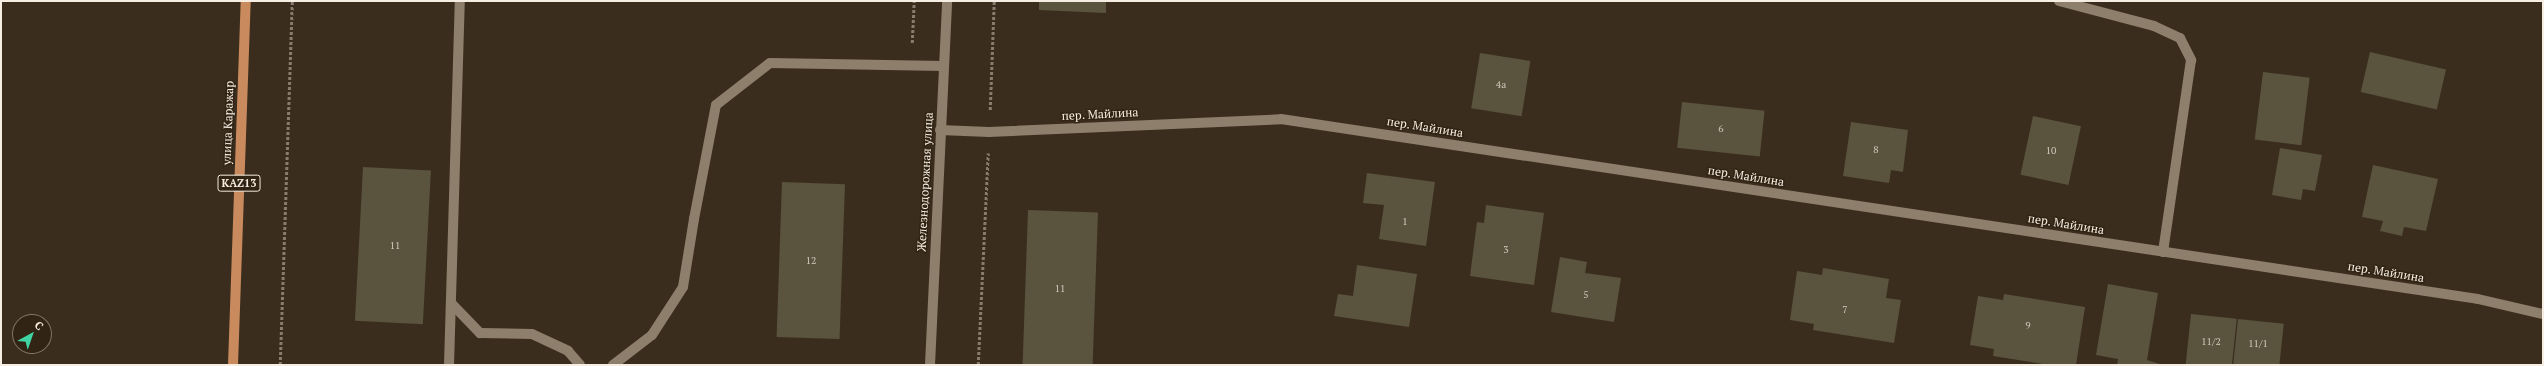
<!DOCTYPE html>
<html>
<head>
<meta charset="utf-8">
<style>
	body { margin:0 }
	#map { position:relative; width:2544px; height:366px; overflow:hidden; background:#3b2d1d; font-family:"PT Serif",serif }
	div>[style] { position:absolute }
	.building>* { inset:0; background:#5a533e; transform-origin:0 0 }
	.path>* { height:2.5px; margin-top:-1.25px; transform-origin:0; background:repeating-linear-gradient(90deg,#887c6f 0 3px,transparent 0 5px) }
	.lane>* { height:10px; margin:-5px; padding:0 5px; transform-origin:5px; border-radius:5px; background:#8e7e6c }
	.street>* { height:10px; margin:-5px; padding:0 5px; transform-origin:5px; border-radius:5px; background:#8e7e6c }
	.primary>* { height:10px; margin:-5px; padding:0 5px; transform-origin:5px; border-radius:5px; background:#c98b5e }
	span { translate:-50% -50%; white-space:nowrap; text-align:center; line-height:1.15; -webkit-text-stroke:3px #312414; paint-order:stroke }
	.number-label { font-size:10px; color:#d0c7ba }
	.number-label span { -webkit-text-stroke-width:0 }
	.shield-label span { padding:1px 3px; background:#312414; border:1px solid; border-radius:3px; -webkit-text-stroke-width:0 }
	.shield-label { font-size:11px; color:#f7eee3; font-weight:700 }
	.street-label { font-size:12px; color:#f7eee3 }
	.frame { position:absolute; inset:0; border:2px solid #f7eee3; pointer-events:none }
	.north { position:absolute; left:12px; top:314px; width:40px; height:40px; box-sizing:border-box; background:#312414; border:1px solid #807567; border-radius:50%; rotate:40deg; font-size:11px; font-weight:700; line-height:16px; text-align:center; color:#f7eee3 }
	.north::after { content:''; display:block; margin:auto; width:14px; height:18px; background:#3fd4a2; clip-path:polygon(50% 0,100% 100%,50% 72%,0 100%) }
</style>
</head>
<body>
<div id="map">
	<div class="building">
		<div style="clip-path:polygon(1039px 1px,1106px 1px,1106px 13px,1039px 10px)"></div>
		<div style="left:2370px;top:52px;width:78px;height:41px;rotate:13deg"></div>
		<div style="left:1480px;top:53px;width:51px;height:56px;rotate:9deg"></div>
		<div style="left:2263px;top:72px;width:47px;height:68px;rotate:7deg"></div>
		<div style="left:1682px;top:102px;width:83px;height:46px;rotate:6deg"></div>
		<div style="left:2033px;top:116px;width:49px;height:60px;rotate:12deg"></div>
		<div style="clip-path:polygon(1851px 122px,1908px 130px,1903px 172px,1891px 170px,1889px 183px,1843px 176px)"></div>
		<div style="clip-path:polygon(2280px 148px,2322px 155px,2315px 191px,2303px 189px,2301px 200px,2272px 195px)"></div>
		<div style="clip-path:polygon(2373px 165px,2438px 179px,2426px 231px,2404px 227px,2402px 236px,2380px 231px,2383px 221px,2362px 217px)"></div>
		<div style="left:363px;top:167px;width:68px;height:154px;rotate:3deg"></div>
		<div style="clip-path:polygon(1367px 173px,1435px 182px,1426px 246px,1379px 239px,1384px 205px,1363px 203px)"></div>
		<div style="left:782px;top:182px;width:63px;height:155px;rotate:2deg"></div>
		<div style="clip-path:polygon(1486px 205px,1544px 213px,1534px 285px,1470px 276px,1477px 222px,1484px 223px)"></div>
		<div style="left:1028px;top:210px;width:70px;height:155px;rotate:2deg"></div>
		<div style="clip-path:polygon(1560px 257px,1587px 262px,1585px 273px,1621px 278px,1614px 322px,1551px 312px)"></div>
		<div style="clip-path:polygon(1357px 265px,1417px 274px,1409px 327px,1334px 316px,1338px 294px,1353px 296px)"></div>
		<div style="clip-path:polygon(1823px 268px,1889px 279px,1886px 298px,1901px 300px,1894px 343px,1813px 330px,1814px 324px,1790px 320px,1797px 271px,1822px 275px)"></div>
		<div style="clip-path:polygon(2108px 284px,2158px 293px,2147px 360px,2163px 365px,2117px 365px,2118px 359px,2096px 355px)"></div>
		<div style="clip-path:polygon(2004px 294px,2085px 307px,2076px 365px,2049px 365px,1993px 356px,1994px 349px,1970px 345px,1978px 296px,2003px 300px)"></div>
		<div style="left:2191px;top:314px;width:46px;height:51px;rotate:6deg"></div>
		<div style="left:2238px;top:319px;width:46px;height:46px;rotate:6deg"></div>
	</div>
	<div class="path">
		<div style="left:912px;top:43px;width:42px;rotate:-87.3deg"></div>
		<div style="left:990px;top:110px;width:109px;rotate:-87.9deg"></div>
		<div style="left:280px;top:365px;width:364px;rotate:-88.1deg"></div>
		<div style="left:978px;top:365px;width:212px;rotate:-87.3deg"></div>
	</div>
	<div class="lane">
		<div style="left:451px;top:303px;width:42px;rotate:46deg"></div>
		<div style="left:480px;top:333px;width:52px;rotate:1.1deg"></div>
		<div style="left:532px;top:334px;width:40px;rotate:25deg"></div>
		<div style="left:568px;top:351px;width:18px;rotate:49deg"></div>
		<div style="left:449px;top:365px;width:364px;rotate:-88.3deg"></div>
		<div style="left:613px;top:365px;width:49px;rotate:-37.6deg"></div>
		<div style="left:652px;top:335px;width:57px;rotate:-57.1deg"></div>
		<div style="left:683px;top:287px;width:69px;rotate:-80.8deg"></div>
		<div style="left:694px;top:219px;width:116px;rotate:-79.1deg"></div>
		<div style="left:716px;top:105px;width:68px;rotate:-37.9deg"></div>
		<div style="left:770px;top:63px;width:174px;rotate:1deg"></div>
	</div>
	<div class="street">
		<div style="left:2059px;top:1px;width:98px;rotate:14.7deg"></div>
		<div style="left:2154px;top:26px;width:29px;rotate:25deg"></div>
		<div style="left:2180px;top:38px;width:25px;rotate:63deg"></div>
		<div style="left:2191px;top:60px;width:194px;rotate:98.3deg"></div>
		<div style="left:940px;top:130px;width:49px;rotate:2.3deg"></div>
		<div style="left:989px;top:132px;width:292px;rotate:-2.5deg"></div>
		<div style="left:1281px;top:119px;width:1210px;rotate:8.55deg"></div>
		<div style="left:2478px;top:299px;width:67px;rotate:13deg"></div>
		<div style="left:930px;top:365px;width:364px;rotate:-87.3deg"></div>
	</div>
	<div class="primary">
		<div style="left:233px;top:365px;width:364px;rotate:-88deg"></div>
	</div>
	<div class="number-label">
		<span style="left:1501px;top:85px">4а</span>
		<span style="left:1721px;top:129px">6</span>
		<span style="left:1876px;top:150px">8</span>
		<span style="left:2051px;top:151px">10</span>
		<span style="left:1405px;top:222px">1</span>
		<span style="left:395px;top:246px">11</span>
		<span style="left:1506px;top:250px">3</span>
		<span style="left:811px;top:261px">12</span>
		<span style="left:1060px;top:289px">11</span>
		<span style="left:1586px;top:295px">5</span>
		<span style="left:1845px;top:310px">7</span>
		<span style="left:2028px;top:326px">9</span>
		<span style="left:2211px;top:342px">11/2</span>
		<span style="left:2258px;top:344px">11/1</span>
	</div>
	<div class="shield-label">
		<span style="left:239px;top:183px">KAZ13</span>
	</div>
	<div class="street-label">
		<span style="left:1100px;top:114px;rotate:-3deg">пер. Майлина</span>
		<span style="left:228px;top:123px;rotate:-88deg">улица Каражар</span>
		<span style="left:1425px;top:127px;rotate:9deg">пер. Майлина</span>
		<span style="left:1746px;top:176px;rotate:9deg">пер. Майлина</span>
		<span style="left:925px;top:182px;rotate:-87deg">Железнодорожная улица</span>
		<span style="left:2066px;top:224px;rotate:9deg">пер. Майлина</span>
		<span style="left:2386px;top:272px;rotate:9deg">пер. Майлина</span>
	</div>
	<div class="frame"></div>
	<div class="north">С</div>
</div>
</body>
</html>
